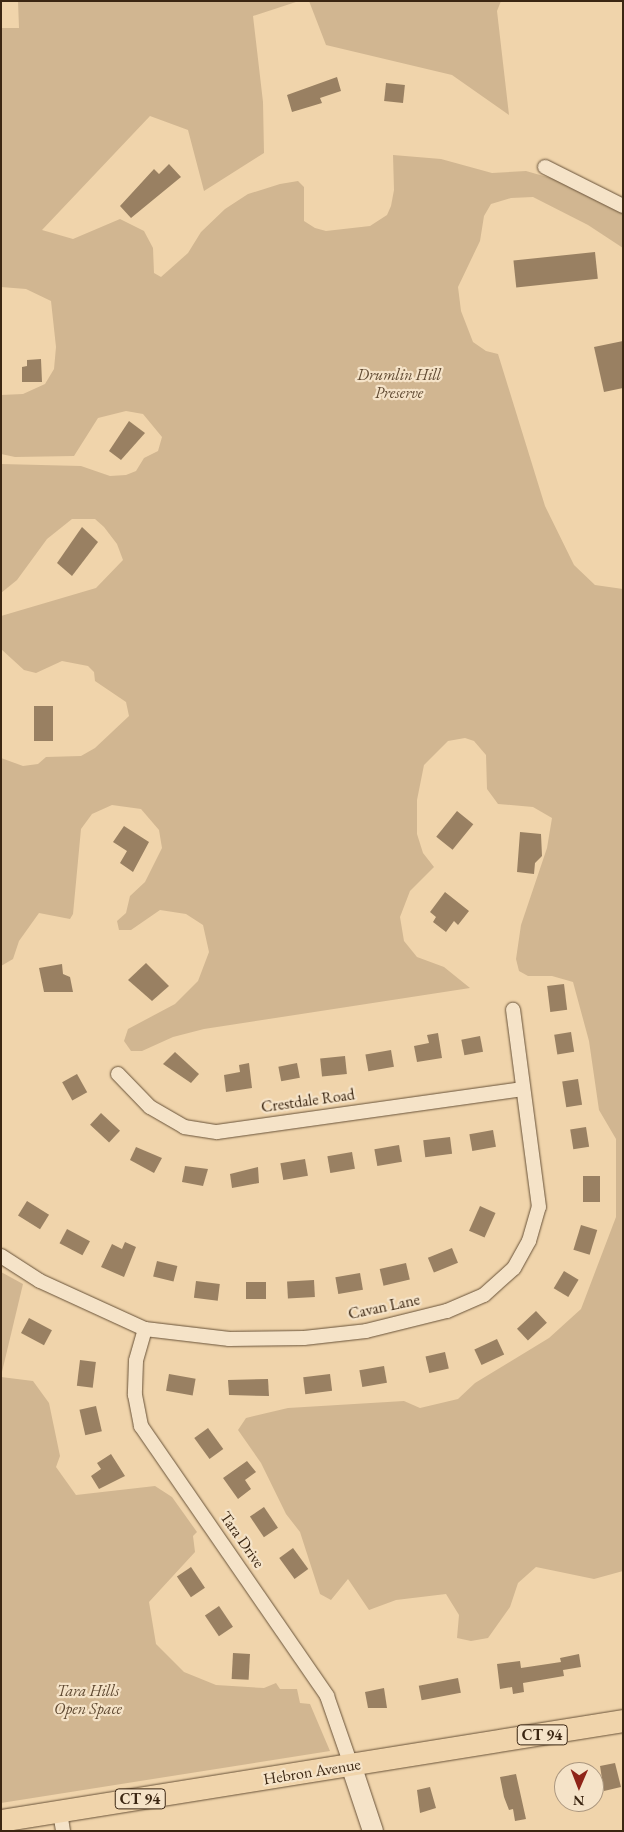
<!DOCTYPE html>
<html>
<head>
<meta charset="utf-8">
<style>
	body { margin:0 }
	#map { position:relative; width:624px; height:1832px; overflow:hidden; background:#f0d4ab; font-family:"EB Garamond",serif }
	div>[style] { position:absolute }
	.green>* { inset:0; background:#d1b691 }
	.building>* { inset:0; background:#998062; transform-origin:0 0 }
	.roads { filter:drop-shadow(0 0 1px #685238) drop-shadow(0 0 1px #685238) }
	.street>* { height:14px; margin:-7px; padding:0 7px; transform-origin:7px; border-radius:7px; background:#f5e3c8 }
	.secondary>* { height:20px; margin:-10px; padding:0 10px; transform-origin:10px; border-radius:10px; background:#f5e3c8 }
	.primary>* { height:22px; margin:-11px; padding:0 11px; transform-origin:11px; border-radius:11px; background:#f0d4ab }
	span { translate:-50% -50%; white-space:nowrap; text-align:center; line-height:1.15; -webkit-text-stroke:4.5px #f5e3c8; paint-order:stroke }
	.shield-label span { padding:1px 4px; background:#f5e3c8; border:1px solid; border-radius:4px; -webkit-text-stroke-width:0 }
	.shield-label { font-size:15px; color:#3b2612; font-weight:700 }
	.park-label { font-size:16px; color:#604a32; font-style:italic }
	.street-label { font-size:16px; color:#3b2612 }
	.frame { position:absolute; inset:0; border:2px solid #3b2612; pointer-events:none }
	.north { position:absolute; left:554px; top:1762px; width:50px; height:50px; box-sizing:border-box; background:#f5e3c8; border:1px solid #ab977f; border-radius:50%; rotate:181deg; font-size:14px; font-weight:700; line-height:20px; text-align:center; color:#3b2612 }
	.north::after { content:''; display:block; margin:auto; width:18px; height:22px; background:#8f2418; clip-path:polygon(50% 0,100% 100%,50% 72%,0 100%) }
</style>
</head>
<body>
<div id="map">
	<div class="green">
		<div style="clip-path:polygon(18px 1px,299px 1px,253px 16px,263px 102px,264px 153px,204px 191px,188px 130px,150px 116px,42px 230px,73px 239px,120px 219px,144px 231px,153px 248px,154px 273px,161px 277px,188px 253px,201px 232px,225px 209px,248px 194px,280px 184px,298px 181px,304px 187px,304px 221px,315px 228px,326px 231px,370px 226px,387px 215px,391px 206px,394px 190px,393px 155px,441px 159px,492px 173px,526px 171px,561px 181px,623px 213px,623px 248px,588px 225px,533px 197px,511px 198px,491px 204px,484px 216px,480px 241px,458px 287px,461px 311px,473px 342px,486px 351px,498px 354px,545px 506px,574px 565px,595px 585px,623px 589px,623px 1571px,594px 1579px,536px 1567px,518px 1583px,510px 1607px,488px 1638px,471px 1641px,457px 1638px,459px 1615px,446px 1594px,396px 1600px,369px 1610px,348px 1579px,331px 1600px,320px 1594px,300px 1532px,286px 1514px,261px 1463px,238px 1430px,246px 1418px,288px 1408px,404px 1401px,420px 1408px,458px 1399px,475px 1383px,549px 1338px,581px 1309px,616px 1217px,616px 1139px,599px 1110px,589px 1041px,573px 982px,552px 976px,528px 976px,519px 971px,516px 959px,521px 925px,547px 848px,552px 818px,533px 807px,498px 804px,487px 789px,486px 755px,474px 741px,465px 738px,448px 741px,424px 765px,417px 800px,417px 834px,423px 853px,434px 867px,410px 891px,400px 917px,404px 941px,417px 957px,444px 967px,470px 988px,204px 1029px,173px 1037px,142px 1051px,131px 1051px,124px 1041px,128px 1029px,175px 1004px,198px 981px,209px 952px,203px 925px,186px 914px,160px 910px,131px 930px,119px 930px,117px 921px,126px 913px,130px 896px,145px 882px,162px 848px,159px 830px,141px 809px,112px 805px,92px 814px,81px 829px,73px 914px,70px 919px,39px 913px,19px 941px,13px 959px,1px 966px,1px 758px,23px 766px,38px 764px,46px 757px,81px 756px,95px 748px,129px 716px,126px 702px,95px 681px,94px 672px,88px 666px,62px 661px,36px 673px,24px 670px,1px 649px,1px 616px,96px 588px,123px 560px,117px 544px,104px 527px,95px 519px,72px 519px,47px 539px,17px 580px,1px 593px,1px 464px,81px 466px,110px 476px,126px 475px,136px 471px,144px 458px,158px 451px,162px 437px,143px 414px,126px 411px,98px 418px,74px 456px,15px 457px,1px 454px,1px 395px,23px 394px,45px 384px,54px 369px,56px 347px,51px 301px,26px 289px,1px 287px,1px 28px,19px 28px)"></div>
		<div style="clip-path:polygon(309px 1px,501px 1px,497px 11px,509px 115px,452px 75px,326px 45px)"></div>
		<div style="clip-path:polygon(1px 1272px,23px 1284px,1px 1376px)"></div>
		<div style="clip-path:polygon(1px 1377px,33px 1381px,49px 1403px,60px 1456px,56px 1467px,76px 1495px,155px 1486px,172px 1497px,197px 1532px,193px 1536px,195px 1552px,149px 1602px,156px 1644px,184px 1672px,216px 1685px,264px 1688px,276px 1683px,280px 1689px,297px 1689px,300px 1703px,310px 1704px,330px 1751px,1px 1803px)"></div>
	</div>
	<div class="building">
		<div style="clip-path:polygon(337px 77px,341px 91px,320px 98px,322px 103px,292px 112px,287px 95px)"></div>
		<div style="left:386px;top:83px;width:19px;height:18px;rotate:6deg"></div>
		<div style="clip-path:polygon(169px 164px,181px 177px,131px 218px,120px 206px,154px 169px,159px 174px)"></div>
		<div style="left:595px;top:252px;width:27px;height:82px;rotate:84deg"></div>
		<div style="clip-path:polygon(623px 341px,623px 388px,604px 392px,594px 347px)"></div>
		<div style="clip-path:polygon(41px 359px,42px 382px,22px 382px,22px 367px,27px 366px,27px 360px)"></div>
		<div style="clip-path:polygon(129px 421px,145px 433px,121px 460px,109px 451px)"></div>
		<div style="clip-path:polygon(82px 527px,98px 542px,72px 576px,57px 563px)"></div>
		<div style="left:34px;top:706px;width:19px;height:35px"></div>
		<div style="left:457px;top:811px;width:21px;height:33px;rotate:39deg"></div>
		<div style="clip-path:polygon(124px 826px,149px 842px,133px 872px,120px 863px,127px 851px,113px 842px)"></div>
		<div style="clip-path:polygon(520px 832px,541px 834px,542px 856px,535px 863px,534px 874px,517px 872px)"></div>
		<div style="clip-path:polygon(445px 892px,469px 911px,458px 925px,454px 921px,446px 932px,433px 922px,436px 917px,430px 912px)"></div>
		<div style="clip-path:polygon(146px 963px,169px 986px,152px 1001px,128px 980px)"></div>
		<div style="clip-path:polygon(62px 964px,63px 974px,70px 977px,73px 992px,44px 992px,39px 968px)"></div>
		<div style="left:564px;top:984px;width:26px;height:17px;rotate:83deg"></div>
		<div style="left:571px;top:1032px;width:20px;height:17px;rotate:81deg"></div>
		<div style="clip-path:polygon(438px 1033px,442px 1058px,417px 1062px,414px 1046px,429px 1043px,427px 1035px)"></div>
		<div style="left:480px;top:1036px;width:16px;height:19px;rotate:79deg"></div>
		<div style="left:391px;top:1050px;width:17px;height:26px;rotate:80deg"></div>
		<div style="clip-path:polygon(175px 1052px,199px 1074px,191px 1083px,163px 1064px)"></div>
		<div style="left:345px;top:1056px;width:18px;height:25px;rotate:84deg"></div>
		<div style="clip-path:polygon(249px 1063px,252px 1088px,226px 1092px,224px 1075px,240px 1072px,239px 1065px)"></div>
		<div style="left:297px;top:1063px;width:15px;height:19px;rotate:79deg"></div>
		<div style="left:77px;top:1074px;width:21px;height:17px;rotate:61deg"></div>
		<div style="left:578px;top:1079px;width:26px;height:16px;rotate:81deg"></div>
		<div style="left:101px;top:1113px;width:26px;height:16px;rotate:43deg"></div>
		<div style="left:586px;top:1127px;width:20px;height:16px;rotate:81deg"></div>
		<div style="left:493px;top:1130px;width:17px;height:24px;rotate:80deg"></div>
		<div style="left:450px;top:1137px;width:17px;height:27px;rotate:83deg"></div>
		<div style="left:399px;top:1145px;width:17px;height:25px;rotate:80deg"></div>
		<div style="clip-path:polygon(136px 1147px,162px 1158px,154px 1173px,130px 1160px)"></div>
		<div style="left:352px;top:1152px;width:17px;height:25px;rotate:80deg"></div>
		<div style="left:305px;top:1159px;width:17px;height:25px;rotate:80deg"></div>
		<div style="clip-path:polygon(185px 1166px,208px 1169px,203px 1186px,182px 1182px)"></div>
		<div style="clip-path:polygon(258px 1167px,259px 1183px,232px 1188px,230px 1174px)"></div>
		<div style="left:583px;top:1176px;width:17px;height:26px"></div>
		<div style="left:27px;top:1201px;width:26px;height:17px;rotate:32deg"></div>
		<div style="left:480px;top:1206px;width:17px;height:27px;rotate:24deg"></div>
		<div style="left:581px;top:1225px;width:17px;height:26px;rotate:17deg"></div>
		<div style="left:67px;top:1229px;width:26px;height:16px;rotate:28deg"></div>
		<div style="clip-path:polygon(125px 1242px,136px 1247px,124px 1277px,101px 1267px,112px 1244px,122px 1249px)"></div>
		<div style="left:452px;top:1248px;width:16px;height:26px;rotate:68deg"></div>
		<div style="left:157px;top:1261px;width:21px;height:16px;rotate:14deg"></div>
		<div style="left:406px;top:1263px;width:17px;height:27px;rotate:77deg"></div>
		<div style="left:564px;top:1271px;width:17px;height:20px;rotate:31deg"></div>
		<div style="left:360px;top:1273px;width:17px;height:25px;rotate:80deg"></div>
		<div style="left:314px;top:1280px;width:17px;height:27px;rotate:87deg"></div>
		<div style="left:196px;top:1281px;width:24px;height:17px;rotate:7deg"></div>
		<div style="left:246px;top:1282px;width:20px;height:17px"></div>
		<div style="left:536px;top:1311px;width:16px;height:26px;rotate:47deg"></div>
		<div style="left:29px;top:1318px;width:26px;height:17px;rotate:28deg"></div>
		<div style="left:497px;top:1339px;width:17px;height:25px;rotate:65deg"></div>
		<div style="left:445px;top:1352px;width:17px;height:20px;rotate:77deg"></div>
		<div style="left:80px;top:1360px;width:16px;height:26px;rotate:7deg"></div>
		<div style="left:384px;top:1366px;width:17px;height:25px;rotate:80deg"></div>
		<div style="left:169px;top:1374px;width:27px;height:17px;rotate:10deg"></div>
		<div style="left:330px;top:1374px;width:17px;height:27px;rotate:83deg"></div>
		<div style="clip-path:polygon(268px 1379px,269px 1396px,229px 1395px,228px 1380px)"></div>
		<div style="left:96px;top:1406px;width:26px;height:17px;rotate:77deg"></div>
		<div style="left:208px;top:1428px;width:26px;height:17px;rotate:54deg"></div>
		<div style="clip-path:polygon(111px 1454px,125px 1476px,99px 1489px,91px 1476px,101px 1469px,97px 1463px)"></div>
		<div style="clip-path:polygon(247px 1461px,256px 1472px,245px 1480px,251px 1489px,238px 1499px,223px 1478px)"></div>
		<div style="left:264px;top:1507px;width:25px;height:17px;rotate:56deg"></div>
		<div style="left:293px;top:1548px;width:26px;height:17px;rotate:54deg"></div>
		<div style="left:191px;top:1567px;width:25px;height:17px;rotate:56deg"></div>
		<div style="left:219px;top:1606px;width:25px;height:17px;rotate:56deg"></div>
		<div style="left:233px;top:1653px;width:17px;height:26px;rotate:3deg"></div>
		<div style="clip-path:polygon(579px 1654px,581px 1667px,563px 1670px,564px 1676px,523px 1683px,524px 1692px,513px 1694px,512px 1687px,500px 1689px,497px 1664px,520px 1661px,521px 1668px,561px 1662px,560px 1658px)"></div>
		<div style="left:458px;top:1678px;width:15px;height:40px;rotate:79deg"></div>
		<div style="clip-path:polygon(384px 1688px,387px 1708px,368px 1708px,365px 1692px)"></div>
		<div style="clip-path:polygon(615px 1763px,621px 1787px,604px 1791px,600px 1766px)"></div>
		<div style="clip-path:polygon(516px 1774px,526px 1819px,515px 1821px,513px 1809px,509px 1810px,504px 1797px,500px 1777px)"></div>
		<div style="clip-path:polygon(430px 1787px,436px 1808px,420px 1813px,417px 1790px)"></div>
	</div>
	<div class="roads">
		<div class="street">
			<div style="left:545px;top:167px;width:87px;rotate:26.6deg"></div>
			<div style="left:118px;top:1074px;width:46px;rotate:45.9deg"></div>
			<div style="left:150px;top:1107px;width:39px;rotate:30deg"></div>
			<div style="left:184px;top:1127px;width:33px;rotate:9deg"></div>
			<div style="left:217px;top:1132px;width:309px;rotate:-8deg"></div>
			<div style="left:1px;top:1256px;width:46px;rotate:32.7deg"></div>
			<div style="left:40px;top:1281px;width:115px;rotate:24.6deg"></div>
			<div style="left:145px;top:1329px;width:85px;rotate:6.8deg"></div>
			<div style="left:229px;top:1339px;width:75px;rotate:-0.8deg"></div>
			<div style="left:304px;top:1338px;width:62px;rotate:-6.4deg"></div>
			<div style="left:366px;top:1331px;width:83px;rotate:-13.9deg"></div>
			<div style="left:447px;top:1311px;width:40px;rotate:-23.4deg"></div>
			<div style="left:484px;top:1295px;width:40px;rotate:-42deg"></div>
			<div style="left:514px;top:1268px;width:31px;rotate:-61deg"></div>
			<div style="left:529px;top:1241px;width:35px;rotate:-74deg"></div>
			<div style="left:539px;top:1207px;width:199px;rotate:-97.5deg"></div>
			<div style="left:145px;top:1329px;width:33px;rotate:106deg"></div>
			<div style="left:136px;top:1361px;width:34px;rotate:92deg"></div>
			<div style="left:135px;top:1395px;width:32px;rotate:79deg"></div>
			<div style="left:141px;top:1426px;width:328px;rotate:55.4deg"></div>
			<div style="left:327px;top:1696px;width:73px;rotate:70.8deg"></div>
			<div style="left:60px;top:1812px;width:19px;rotate:81deg"></div>
		</div>
		<div class="secondary">
			<div style="left:351px;top:1765px;width:70px;rotate:71.6deg"></div>
		</div>
		<div class="primary">
			<div style="left:1px;top:1821px;width:630px;rotate:-9.13deg"></div>
		</div>
	</div>
	<div class="shield-label">
		<span style="left:542px;top:1735px">CT 94</span>
		<span style="left:140px;top:1799px">CT 94</span>
	</div>
	<div class="park-label">
		<span style="left:399px;top:384px">Drumlin Hill<br>Preserve</span>
		<span style="left:88px;top:1700px">Tara Hills<br>Open Space</span>
	</div>
	<div class="street-label">
		<span style="left:308px;top:1101px;rotate:-8deg">Crestdale Road</span>
		<span style="left:384px;top:1307px;rotate:-12deg">Cavan Lane</span>
		<span style="left:242px;top:1540px;rotate:55deg">Tara Drive</span>
		<span style="left:312px;top:1772px;rotate:-9deg">Hebron Avenue</span>
	</div>
	<div class="frame"></div>
	<div class="north">N</div>
</div>
</body>
</html>
